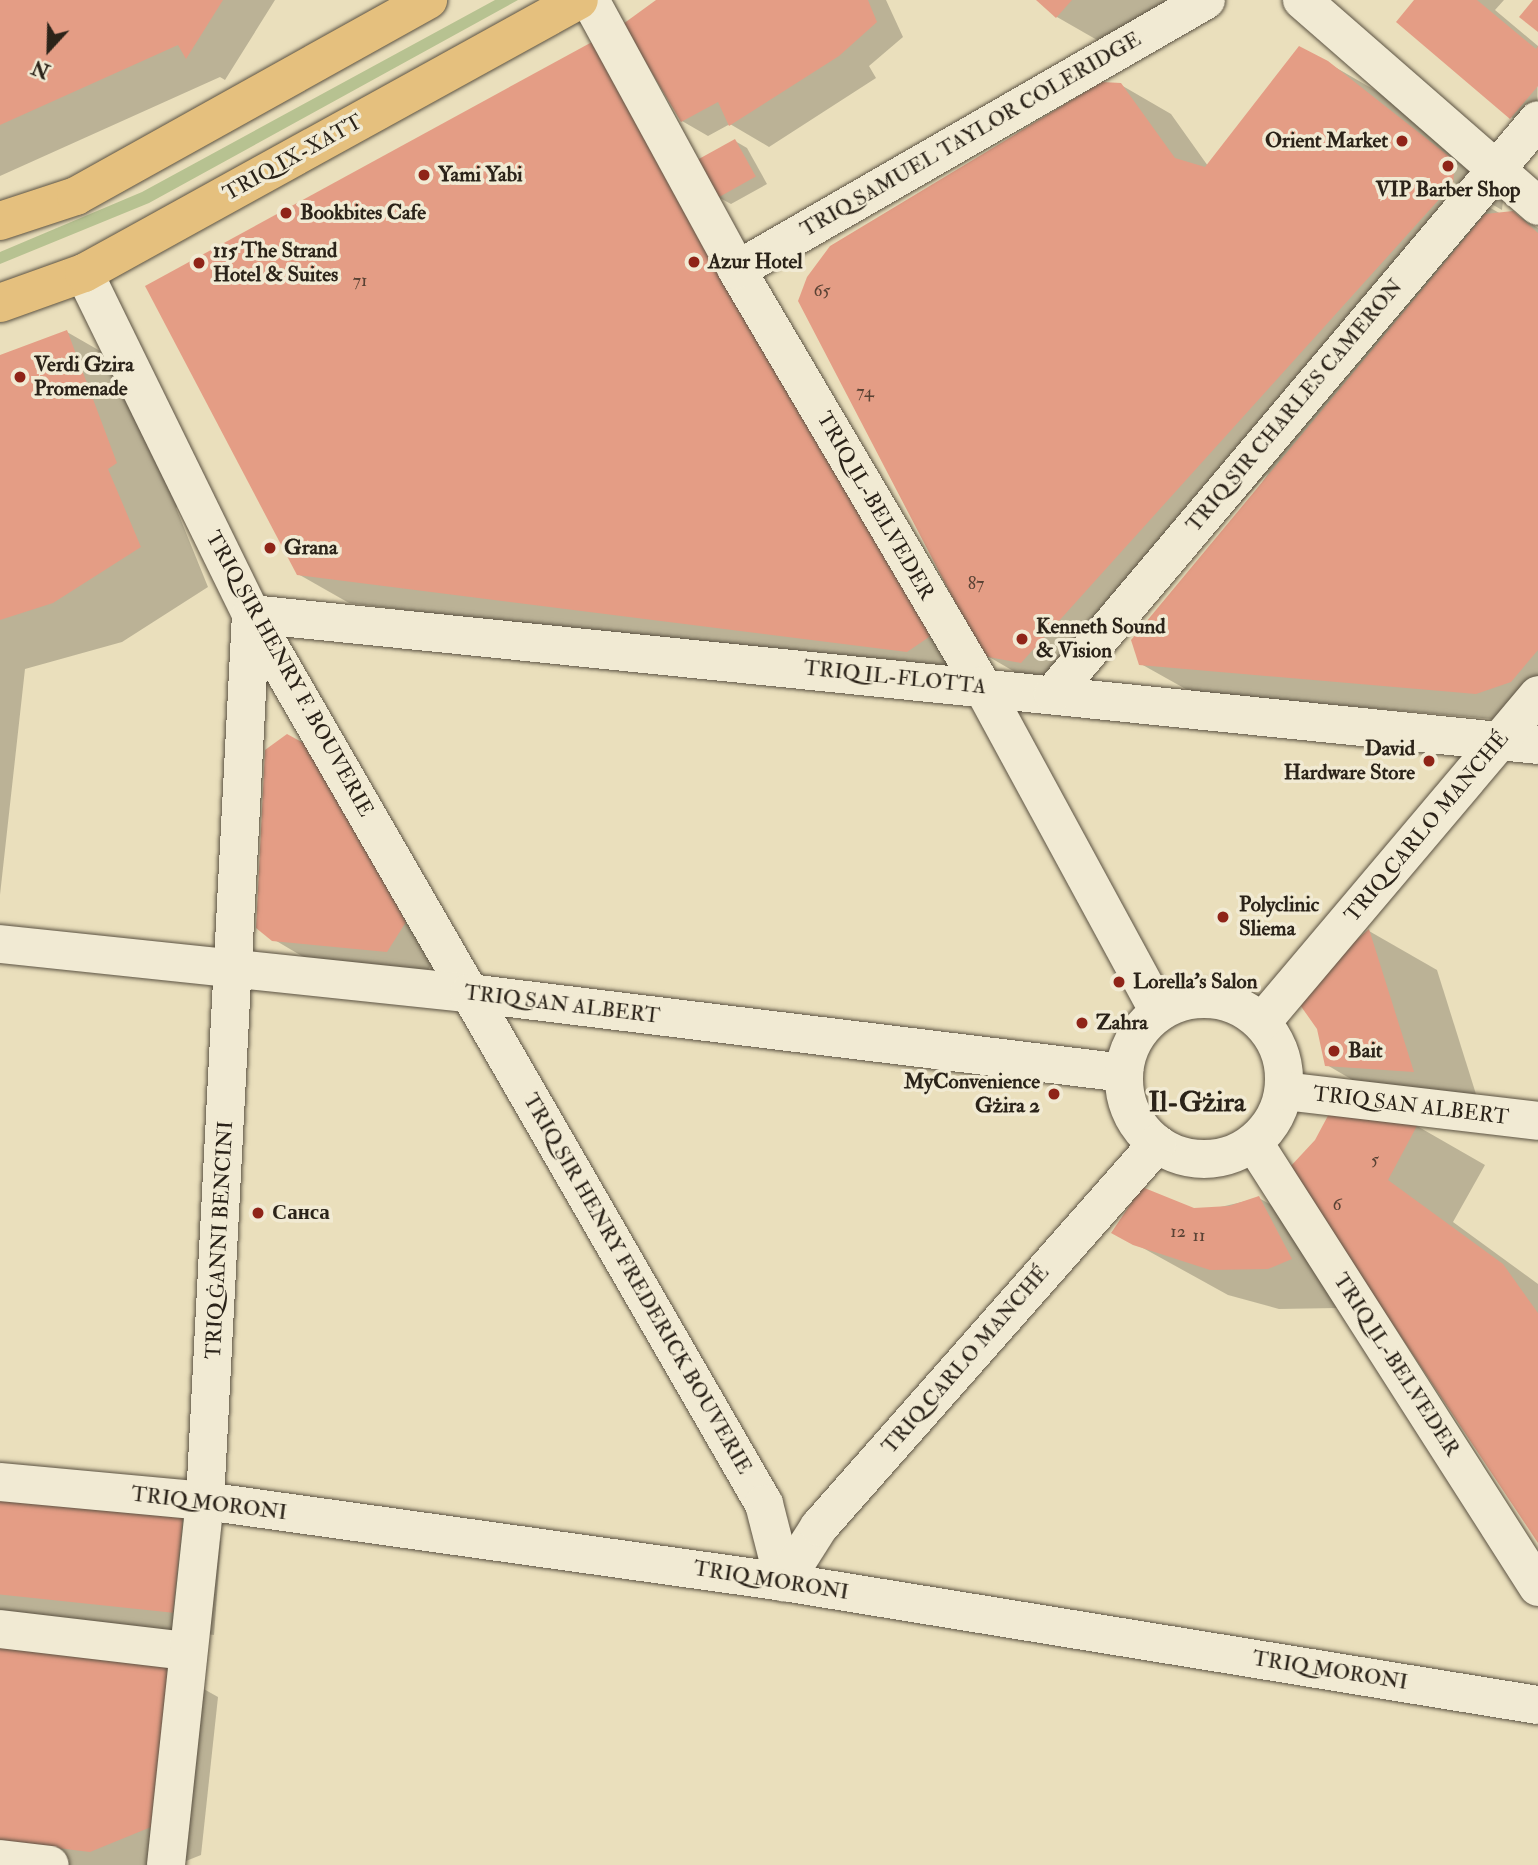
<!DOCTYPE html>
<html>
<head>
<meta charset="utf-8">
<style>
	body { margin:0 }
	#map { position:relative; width:1538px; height:1865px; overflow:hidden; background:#eadfbc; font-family:"IM FELL Double Pica",serif }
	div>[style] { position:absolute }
	.green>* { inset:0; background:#b7c291 }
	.shadow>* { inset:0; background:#0003 }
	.building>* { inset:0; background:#e49d85; transform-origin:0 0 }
	.roads { filter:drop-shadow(0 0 2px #5b5242) drop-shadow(0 0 2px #5b5242) }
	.minor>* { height:38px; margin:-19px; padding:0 19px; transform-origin:19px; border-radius:19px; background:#f1ead3 }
	.minor>.ring { margin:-19px; padding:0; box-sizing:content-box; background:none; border:38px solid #f1ead3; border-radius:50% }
	.major>* { height:38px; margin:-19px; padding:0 19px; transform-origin:19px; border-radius:19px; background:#e5c07e }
	.dots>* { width:19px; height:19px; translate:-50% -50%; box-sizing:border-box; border:4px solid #f1ead3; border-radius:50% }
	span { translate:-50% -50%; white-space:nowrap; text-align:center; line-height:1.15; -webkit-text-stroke:7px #f1ead3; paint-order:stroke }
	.number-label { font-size:18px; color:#594234 }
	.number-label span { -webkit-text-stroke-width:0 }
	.street-label { font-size:21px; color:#2b2319 }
	.poi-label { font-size:21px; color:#2b2319; font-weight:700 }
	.right { translate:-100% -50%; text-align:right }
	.left { translate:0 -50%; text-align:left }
	.district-label { font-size:28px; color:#2b2319; font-weight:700 }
	.north { position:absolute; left:14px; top:14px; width:70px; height:70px; -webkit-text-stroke:5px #f1ead3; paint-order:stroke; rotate:202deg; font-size:19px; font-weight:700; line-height:28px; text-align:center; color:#2b2319 }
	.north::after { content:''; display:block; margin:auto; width:24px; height:32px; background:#2b2319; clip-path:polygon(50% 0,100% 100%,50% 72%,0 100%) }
</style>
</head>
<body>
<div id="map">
	<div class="green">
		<div style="clip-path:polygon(495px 0,518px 0,149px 203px,0 264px,0 252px,142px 192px)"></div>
	</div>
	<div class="shadow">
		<div style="clip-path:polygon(0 0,275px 0,225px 80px,220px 77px,0 176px)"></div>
		<div style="clip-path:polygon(660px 0,886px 0,903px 37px,869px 66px,876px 78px,769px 147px,730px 124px,708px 136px,682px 121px)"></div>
		<div style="clip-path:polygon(1038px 0,1174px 0,1125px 56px,1057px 17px)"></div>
		<div style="clip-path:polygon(1417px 0,1504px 0,1495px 10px,1538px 46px,1537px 132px,1511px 117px,1398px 22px)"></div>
		<div style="clip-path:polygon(592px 44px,957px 679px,349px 603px,298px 574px,147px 287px)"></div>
		<div style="clip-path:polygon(1328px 63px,1378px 92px,1504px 191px,1502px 210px,1446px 178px,1444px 181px,1501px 214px,1513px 213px,1538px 228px,1538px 718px,1527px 722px,1191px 692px,1141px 664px,1269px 472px,1072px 690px,1034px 683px,984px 654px,1121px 85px,1171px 114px,1208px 166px)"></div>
		<div style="clip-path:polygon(735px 141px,747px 148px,767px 184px,731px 204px,718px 197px)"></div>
		<div style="clip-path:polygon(67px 332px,135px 371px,184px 502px,176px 508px,208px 587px,122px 642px,25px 669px,0 895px,0 357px)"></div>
		<div style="clip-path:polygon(266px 751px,444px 945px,426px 973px,312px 962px,273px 939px)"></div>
		<div style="clip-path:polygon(1369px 931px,1437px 970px,1481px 1110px,1395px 1105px,1327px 1065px)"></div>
		<div style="clip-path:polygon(1417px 1126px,1485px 1165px,1453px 1222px,1538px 1284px,1538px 1539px,1316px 1141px)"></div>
		<div style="clip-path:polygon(1259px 1198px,1327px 1237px,1337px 1308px,1279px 1309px,1228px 1295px,1114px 1232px)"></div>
		<div style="clip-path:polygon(0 1501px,182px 1519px,221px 1541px,214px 1635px,0 1611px)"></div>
		<div style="clip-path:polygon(168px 1669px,218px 1697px,201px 1855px,176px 1865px,19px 1865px)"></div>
	</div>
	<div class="building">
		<div style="clip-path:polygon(0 0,223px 0,186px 59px,178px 45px,0 125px)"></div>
		<div style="clip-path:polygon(656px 0,868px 0,877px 22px,839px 56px,729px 126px,718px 102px,681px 122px,623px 24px)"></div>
		<div style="clip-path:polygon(1036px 0,1072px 0,1056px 18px)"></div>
		<div style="clip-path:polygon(1414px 0,1477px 0,1536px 49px,1538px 46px,1538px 86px,1510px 119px,1396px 22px)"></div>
		<div style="clip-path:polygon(1533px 0,1538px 0,1538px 32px,1519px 17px)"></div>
		<div style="clip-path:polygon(592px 42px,932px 635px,907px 652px,297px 575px,145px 286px)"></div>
		<div style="clip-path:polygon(1299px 46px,1328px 61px,1455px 161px,1453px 184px,1021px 663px,983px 656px,798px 301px,807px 277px,830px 246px,1102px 82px,1121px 83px,1175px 158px,1205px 167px)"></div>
		<div style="left:735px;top:139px;width:43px;height:46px;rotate:61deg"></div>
		<div style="clip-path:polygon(1513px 211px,1538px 233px,1538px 650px,1511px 682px,1476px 694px,1139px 665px,1131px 640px,1485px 214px)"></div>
		<div style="clip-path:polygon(67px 330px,117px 463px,108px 469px,141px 547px,53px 603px,0 620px,0 355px)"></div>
		<div style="clip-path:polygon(287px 734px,309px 746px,406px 922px,387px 952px,272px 941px,256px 928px,265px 750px)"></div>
		<div style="clip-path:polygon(1369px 929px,1391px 999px,1414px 1072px,1325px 1066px,1317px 1029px,1293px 995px)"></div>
		<div style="clip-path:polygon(1331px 1110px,1418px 1124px,1388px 1180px,1503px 1264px,1538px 1313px,1538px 1543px,1289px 1168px,1315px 1140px)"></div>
		<div style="clip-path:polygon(1142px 1187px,1194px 1208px,1229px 1206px,1259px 1196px,1292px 1259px,1268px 1269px,1210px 1270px,1133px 1245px,1111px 1233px)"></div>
		<div style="left:0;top:1499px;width:184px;height:95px;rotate:6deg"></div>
		<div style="clip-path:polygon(0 1642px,169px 1667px,151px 1827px,90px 1852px,0 1841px)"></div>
	</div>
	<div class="roads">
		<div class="minor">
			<div style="left:590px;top:0;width:307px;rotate:61.4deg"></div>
			<div style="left:737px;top:270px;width:483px;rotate:59.5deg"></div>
			<div style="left:982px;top:686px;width:371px;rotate:61.5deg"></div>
			<div style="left:1302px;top:0;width:313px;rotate:41.1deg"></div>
			<div style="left:737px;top:270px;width:541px;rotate:-29.93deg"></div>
			<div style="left:84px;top:273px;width:380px;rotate:63.9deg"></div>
			<div style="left:251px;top:614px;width:1027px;rotate:60.04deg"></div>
			<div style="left:764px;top:1504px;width:81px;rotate:75.6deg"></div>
			<div style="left:251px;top:614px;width:1294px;rotate:5.81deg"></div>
			<div style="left:1053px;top:694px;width:751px;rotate:-49.8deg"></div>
			<div style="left:0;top:944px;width:472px;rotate:6deg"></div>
			<div style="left:469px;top:993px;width:660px;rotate:6.96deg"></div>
			<div class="ring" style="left:1124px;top:999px;width:122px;height:122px"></div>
			<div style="left:1262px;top:1022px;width:428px;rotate:-49.8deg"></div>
			<div style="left:1284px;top:1091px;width:256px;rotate:6.7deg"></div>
			<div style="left:1254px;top:1143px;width:527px;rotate:57.4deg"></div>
			<div style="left:0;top:1482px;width:206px;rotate:5.3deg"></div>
			<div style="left:205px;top:1501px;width:585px;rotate:7.96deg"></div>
			<div style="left:784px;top:1582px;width:764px;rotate:9.27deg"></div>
			<div style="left:784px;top:1582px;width:65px;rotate:-57.5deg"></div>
			<div style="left:819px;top:1527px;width:511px;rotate:-48.57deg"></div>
			<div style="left:0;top:1629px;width:189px;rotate:6.7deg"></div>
			<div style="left:0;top:1859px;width:50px;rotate:6.8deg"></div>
			<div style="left:166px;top:1865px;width:366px;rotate:-83.9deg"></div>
			<div style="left:205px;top:1501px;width:888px;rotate:-87.03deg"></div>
		</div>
		<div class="major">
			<div style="left:0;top:221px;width:80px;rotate:-18.2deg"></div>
			<div style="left:76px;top:196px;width:403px;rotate:-29.1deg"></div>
			<div style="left:0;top:303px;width:89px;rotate:-19.7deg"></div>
			<div style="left:84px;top:273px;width:565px;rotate:-28.88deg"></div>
		</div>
	</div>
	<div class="dots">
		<div style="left:1402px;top:141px;background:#8f2418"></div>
		<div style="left:1448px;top:166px;background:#8f2418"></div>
		<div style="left:424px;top:175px;background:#8f2418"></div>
		<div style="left:286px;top:213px;background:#8f2418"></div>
		<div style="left:694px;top:262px;background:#8f2418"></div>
		<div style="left:199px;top:263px;background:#8f2418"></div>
		<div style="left:20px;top:377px;background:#8f2418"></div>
		<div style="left:270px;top:548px;background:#8f2418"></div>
		<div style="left:1022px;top:639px;background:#8f2418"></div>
		<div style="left:1429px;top:761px;background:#8f2418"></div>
		<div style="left:1223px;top:917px;background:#8f2418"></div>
		<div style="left:1119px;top:982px;background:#8f2418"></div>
		<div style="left:1082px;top:1023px;background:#8f2418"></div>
		<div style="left:1334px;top:1051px;background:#8f2418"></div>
		<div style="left:1054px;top:1094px;background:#8f2418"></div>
		<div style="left:258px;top:1213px;background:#8f2418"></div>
	</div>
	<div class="number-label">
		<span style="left:360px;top:281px">71</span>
		<span style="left:822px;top:291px">65</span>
		<span style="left:865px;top:392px">74</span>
		<span style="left:976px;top:584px">87</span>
		<span style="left:1375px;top:1160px">5</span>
		<span style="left:1337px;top:1205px">6</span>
		<span style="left:1178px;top:1232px">12</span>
		<span style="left:1199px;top:1236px">11</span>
	</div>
	<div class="street-label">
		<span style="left:971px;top:135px;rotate:-30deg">TRIQ SAMUEL TAYLOR COLERIDGE</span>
		<span style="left:293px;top:158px;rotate:-29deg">TRIQ IX-XATT</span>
		<span style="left:1295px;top:406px;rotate:-50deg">TRIQ SIR CHARLES CAMERON</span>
		<span style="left:875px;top:506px;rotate:60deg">TRIQ IL-BELVEDER</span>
		<span style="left:289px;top:674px;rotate:61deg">TRIQ SIR HENRY F. BOUVERIE</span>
		<span style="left:895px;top:678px;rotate:6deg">TRIQ IL-FLOTTA</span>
		<span style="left:1427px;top:827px;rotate:-50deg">TRIQ CARLO MANCHÉ</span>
		<span style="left:562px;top:1005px;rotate:7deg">TRIQ SAN ALBERT</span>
		<span style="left:1411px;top:1106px;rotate:7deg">TRIQ SAN ALBERT</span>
		<span style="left:220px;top:1240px;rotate:-87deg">TRIQ ĠANNI BENCINI</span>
		<span style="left:637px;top:1284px;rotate:60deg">TRIQ SIR HENRY FREDERICK BOUVERIE</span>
		<span style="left:966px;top:1360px;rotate:-49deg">TRIQ CARLO MANCHÉ</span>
		<span style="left:1396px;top:1365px;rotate:57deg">TRIQ IL-BELVEDER</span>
		<span style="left:209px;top:1504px;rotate:7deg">TRIQ MORONI</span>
		<span style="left:771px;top:1581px;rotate:9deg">TRIQ MORONI</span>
		<span style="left:1330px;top:1671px;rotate:9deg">TRIQ MORONI</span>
	</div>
	<div class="poi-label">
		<span class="right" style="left:1388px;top:141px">Orient Market</span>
		<span class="left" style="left:438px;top:175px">Yami Yabi</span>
		<span style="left:1448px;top:190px">VIP Barber Shop</span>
		<span class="left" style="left:300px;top:213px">Bookbites Cafe</span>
		<span class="left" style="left:213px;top:263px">115 The Strand<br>Hotel &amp; Suites</span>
		<span class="left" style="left:708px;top:262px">Azur Hotel</span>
		<span class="left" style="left:34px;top:377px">Verdi Gzira<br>Promenade</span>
		<span class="left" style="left:284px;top:548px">Grana</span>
		<span class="left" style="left:1036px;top:639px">Kenneth Sound<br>&amp; Vision</span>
		<span class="right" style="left:1415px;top:761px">David<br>Hardware Store</span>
		<span class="left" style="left:1239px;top:917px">Polyclinic<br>Sliema</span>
		<span class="left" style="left:1133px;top:982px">Lorella's Salon</span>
		<span class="left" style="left:1096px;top:1023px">Zahra</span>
		<span class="left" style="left:1348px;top:1051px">Bait</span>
		<span class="right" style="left:1040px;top:1094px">MyConvenience<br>Gżira 2</span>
		<span class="left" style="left:272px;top:1213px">Санса</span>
	</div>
	<div class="district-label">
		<span style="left:1197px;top:1103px">Il-Gżira</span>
	</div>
	<div class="north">N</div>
</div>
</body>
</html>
